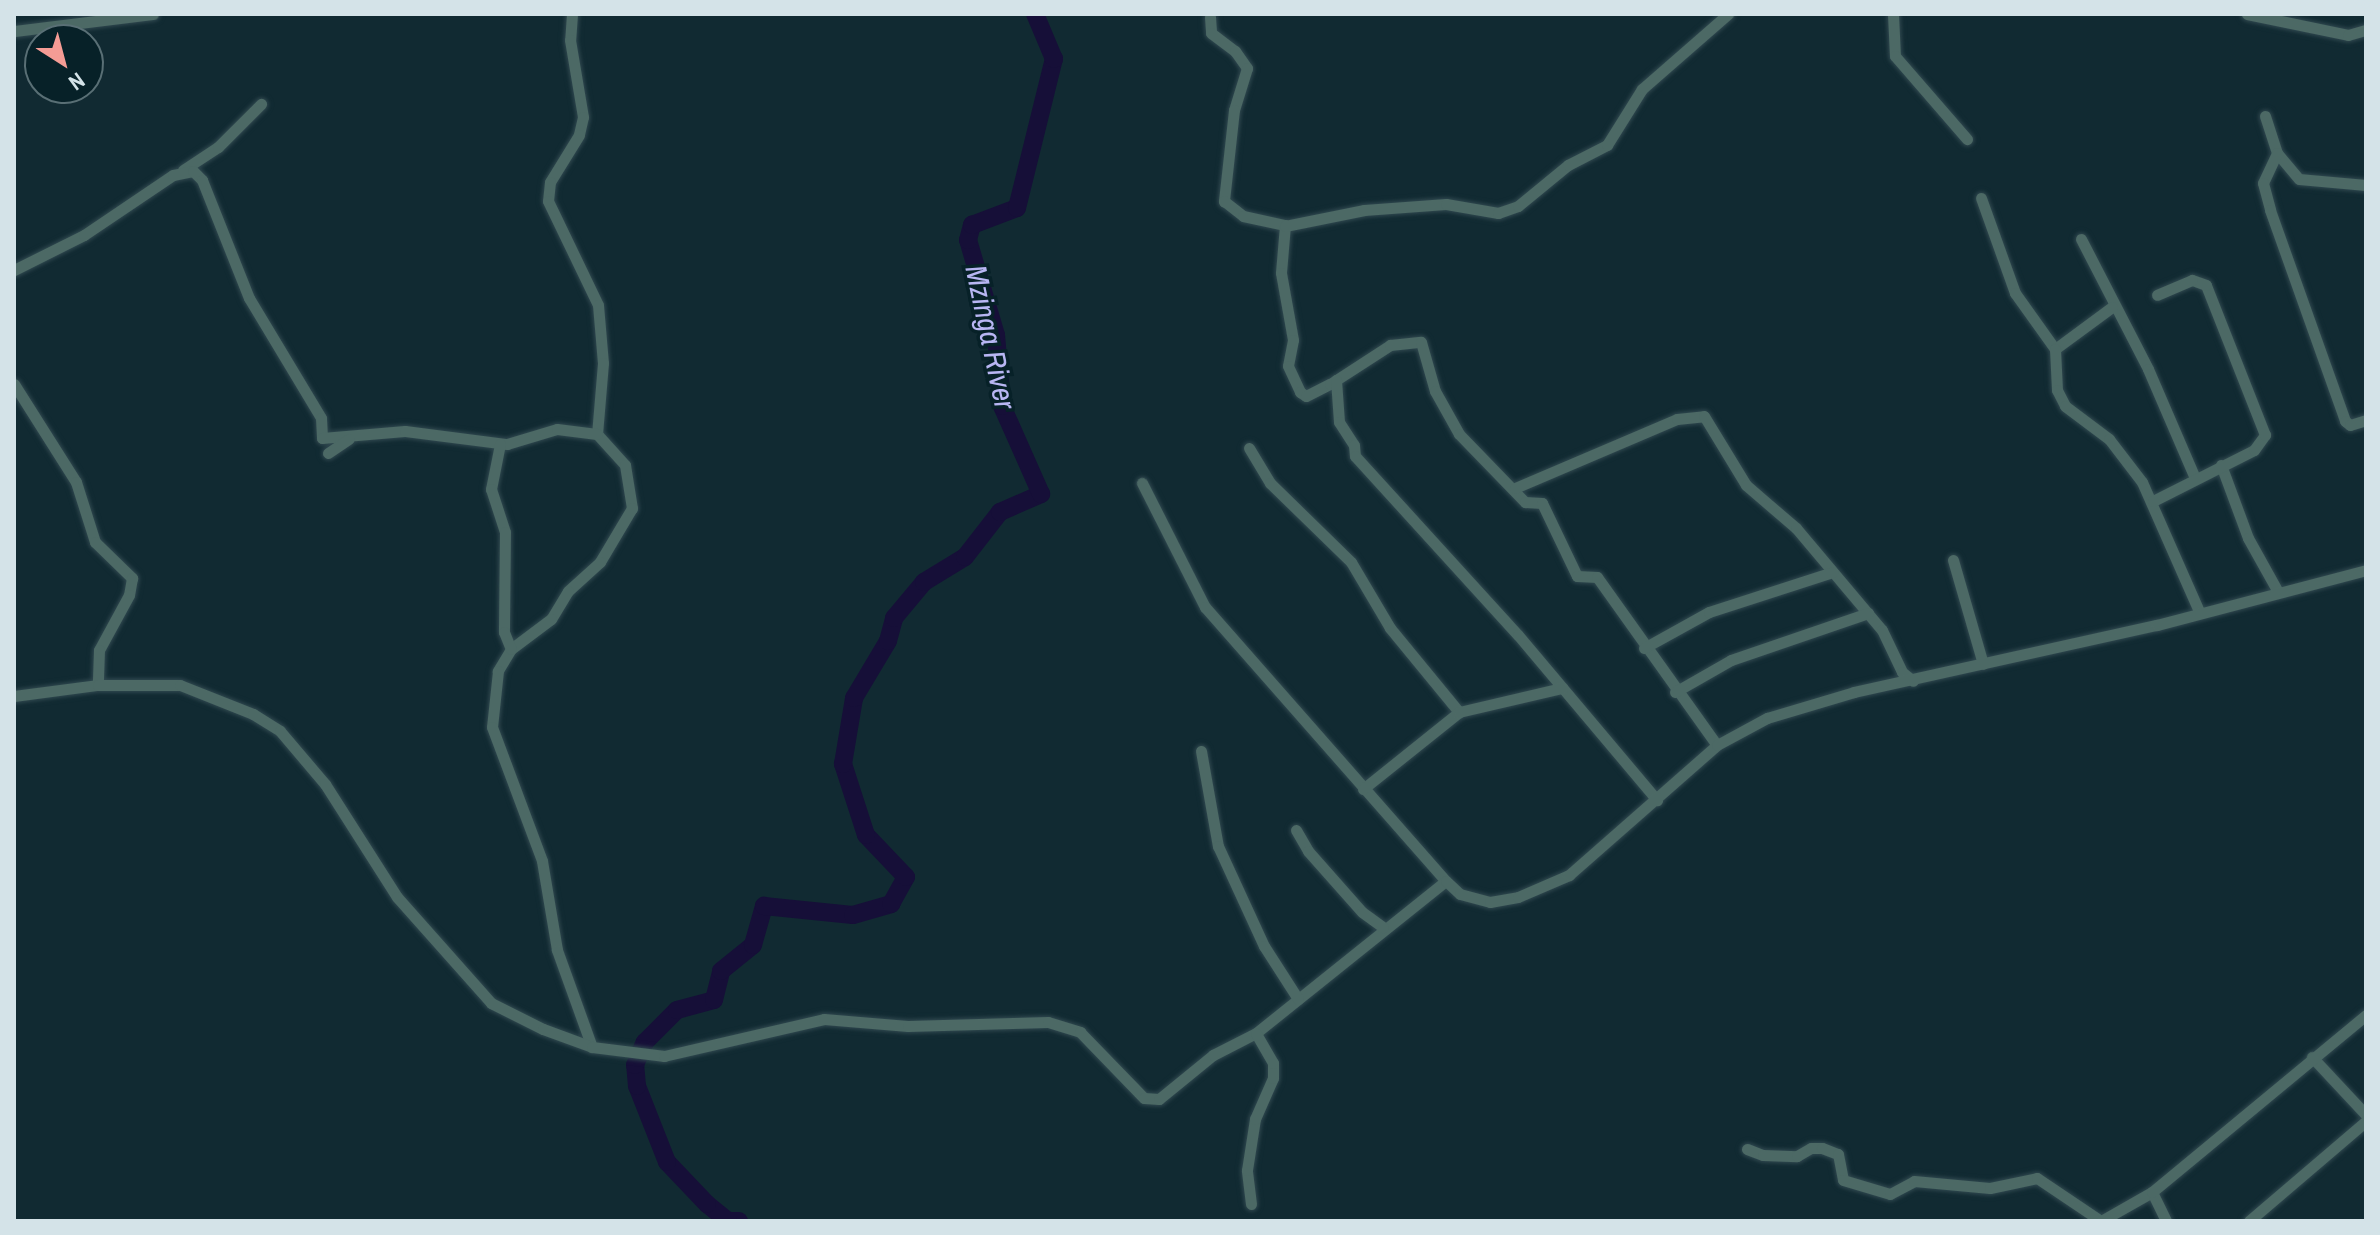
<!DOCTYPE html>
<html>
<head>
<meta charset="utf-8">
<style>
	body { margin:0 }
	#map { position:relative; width:2380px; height:1235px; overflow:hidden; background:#112a32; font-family:"Archivo Narrow",sans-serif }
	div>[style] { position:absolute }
	.river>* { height:18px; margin:-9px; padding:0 9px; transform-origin:9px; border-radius:9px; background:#160f38 }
	.roads { filter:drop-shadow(0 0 2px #30484f) drop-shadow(0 0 2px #30484f) }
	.minor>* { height:11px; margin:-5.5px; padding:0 5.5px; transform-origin:5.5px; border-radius:5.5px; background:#4c6965 }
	span { translate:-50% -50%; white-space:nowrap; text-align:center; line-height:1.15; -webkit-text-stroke:7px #072128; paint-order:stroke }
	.water-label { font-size:30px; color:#b8b6f3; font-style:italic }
	.frame { position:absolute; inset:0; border:16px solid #d4e3e8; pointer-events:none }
	.north { position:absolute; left:24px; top:24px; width:80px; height:80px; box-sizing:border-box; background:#072128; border:2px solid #596f75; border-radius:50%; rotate:144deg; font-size:22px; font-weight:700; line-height:32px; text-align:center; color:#d4e3e8 }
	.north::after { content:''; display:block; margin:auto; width:28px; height:36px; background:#f59c95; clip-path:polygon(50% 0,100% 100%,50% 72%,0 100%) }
</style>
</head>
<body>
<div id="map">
	<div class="river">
		<div style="left:739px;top:1221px;width:11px;rotate:180deg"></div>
		<div style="left:728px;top:1221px;width:27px;rotate:-141deg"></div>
		<div style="left:707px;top:1204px;width:58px;rotate:-133.6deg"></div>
		<div style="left:667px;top:1162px;width:82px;rotate:-111.5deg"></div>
		<div style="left:637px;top:1086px;width:21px;rotate:-95deg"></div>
		<div style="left:635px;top:1065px;width:25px;rotate:-67deg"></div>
		<div style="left:645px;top:1042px;width:45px;rotate:-45deg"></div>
		<div style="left:677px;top:1010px;width:38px;rotate:-15deg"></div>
		<div style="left:714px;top:1000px;width:30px;rotate:-76deg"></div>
		<div style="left:721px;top:971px;width:41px;rotate:-39.1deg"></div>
		<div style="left:753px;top:945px;width:41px;rotate:-74.2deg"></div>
		<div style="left:764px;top:906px;width:89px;rotate:5.8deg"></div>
		<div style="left:853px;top:915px;width:40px;rotate:-16deg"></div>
		<div style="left:891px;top:904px;width:31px;rotate:-61deg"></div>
		<div style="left:906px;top:877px;width:58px;rotate:-133.6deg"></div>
		<div style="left:866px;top:835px;width:75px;rotate:-107.9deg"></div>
		<div style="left:843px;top:764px;width:67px;rotate:-80.5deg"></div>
		<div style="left:854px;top:698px;width:66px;rotate:-59.2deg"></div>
		<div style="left:888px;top:641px;width:24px;rotate:-75deg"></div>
		<div style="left:894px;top:618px;width:47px;rotate:-50.2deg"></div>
		<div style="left:924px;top:582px;width:48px;rotate:-31.4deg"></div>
		<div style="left:965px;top:557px;width:57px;rotate:-52.1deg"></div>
		<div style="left:1000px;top:512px;width:45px;rotate:-23.7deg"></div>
		<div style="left:1041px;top:494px;width:96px;rotate:-113.9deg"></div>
		<div style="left:1002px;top:406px;width:71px;rotate:-94.8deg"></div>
		<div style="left:996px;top:335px;width:99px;rotate:-106.4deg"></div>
		<div style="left:968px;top:240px;width:16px;rotate:-75deg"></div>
		<div style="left:972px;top:225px;width:48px;rotate:-20.7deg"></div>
		<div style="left:1017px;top:208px;width:154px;rotate:-76.1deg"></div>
		<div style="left:1054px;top:59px;width:49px;rotate:-112.9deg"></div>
	</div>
	<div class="roads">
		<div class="minor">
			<div style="left:572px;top:14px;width:26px;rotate:94deg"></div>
			<div style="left:570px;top:40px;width:78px;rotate:80.4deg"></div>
			<div style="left:583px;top:117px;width:18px;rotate:103deg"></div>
			<div style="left:579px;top:135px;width:55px;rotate:121.7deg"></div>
			<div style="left:550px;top:182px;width:19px;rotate:96deg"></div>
			<div style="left:548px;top:201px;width:115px;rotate:64.3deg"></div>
			<div style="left:598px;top:305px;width:58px;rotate:85.1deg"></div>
			<div style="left:603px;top:363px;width:71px;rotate:94.8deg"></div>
			<div style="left:597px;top:434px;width:42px;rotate:47.9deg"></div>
			<div style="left:625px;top:465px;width:44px;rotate:80.8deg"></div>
			<div style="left:632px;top:508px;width:63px;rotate:120.7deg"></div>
			<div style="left:600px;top:562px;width:43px;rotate:137.8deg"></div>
			<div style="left:568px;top:591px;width:33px;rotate:121deg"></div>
			<div style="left:551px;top:619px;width:50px;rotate:143.1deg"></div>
			<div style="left:511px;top:649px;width:26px;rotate:121deg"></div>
			<div style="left:498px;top:671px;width:56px;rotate:96.1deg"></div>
			<div style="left:492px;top:727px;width:143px;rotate:69.5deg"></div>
			<div style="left:542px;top:861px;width:90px;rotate:80.4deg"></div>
			<div style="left:557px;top:950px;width:103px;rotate:70.2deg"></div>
			<div style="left:1893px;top:14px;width:42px;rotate:87.3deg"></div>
			<div style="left:1895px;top:56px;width:110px;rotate:49.1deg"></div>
			<div style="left:2247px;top:14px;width:103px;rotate:11.7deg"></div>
			<div style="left:2348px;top:35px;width:19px;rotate:-16deg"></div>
			<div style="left:1210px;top:17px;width:16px;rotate:86deg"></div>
			<div style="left:1211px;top:33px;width:30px;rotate:37deg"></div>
			<div style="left:1235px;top:51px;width:21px;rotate:55deg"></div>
			<div style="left:1247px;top:68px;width:44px;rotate:107.2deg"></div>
			<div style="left:1234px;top:110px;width:92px;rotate:96.3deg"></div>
			<div style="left:1224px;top:201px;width:24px;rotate:38deg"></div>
			<div style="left:1243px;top:216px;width:43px;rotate:12.1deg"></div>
			<div style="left:1285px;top:225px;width:48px;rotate:94.8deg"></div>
			<div style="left:1281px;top:273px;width:68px;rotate:79.8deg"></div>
			<div style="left:1293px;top:340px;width:26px;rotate:101deg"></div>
			<div style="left:1288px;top:366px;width:29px;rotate:65deg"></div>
			<div style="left:1300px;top:392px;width:7px;rotate:34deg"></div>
			<div style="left:1306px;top:396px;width:27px;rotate:-27deg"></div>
			<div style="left:1330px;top:384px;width:72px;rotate:-33deg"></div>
			<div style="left:1390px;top:345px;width:31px;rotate:-6deg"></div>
			<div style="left:1421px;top:342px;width:51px;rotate:74.1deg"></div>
			<div style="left:1435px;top:391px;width:49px;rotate:60.8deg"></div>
			<div style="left:1459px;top:434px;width:95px;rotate:45.9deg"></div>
			<div style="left:1525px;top:502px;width:17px;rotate:3deg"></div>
			<div style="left:1542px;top:503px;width:81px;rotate:64.4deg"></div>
			<div style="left:1577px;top:576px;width:20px;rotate:3deg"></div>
			<div style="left:1597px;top:577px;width:206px;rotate:54.5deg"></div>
			<div style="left:14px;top:31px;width:140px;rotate:-7deg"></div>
			<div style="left:2265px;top:116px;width:39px;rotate:72deg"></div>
			<div style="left:2277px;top:153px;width:34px;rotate:50deg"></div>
			<div style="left:2299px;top:179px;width:67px;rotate:5.1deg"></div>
			<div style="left:2277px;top:153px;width:33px;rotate:115deg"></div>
			<div style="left:2263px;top:183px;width:28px;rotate:75deg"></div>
			<div style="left:2270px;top:210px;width:224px;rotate:70.4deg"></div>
			<div style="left:2345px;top:421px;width:6px;rotate:39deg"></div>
			<div style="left:2350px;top:425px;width:17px;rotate:-17deg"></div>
			<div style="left:183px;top:170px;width:42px;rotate:-33.3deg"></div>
			<div style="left:218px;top:147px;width:61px;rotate:-45deg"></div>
			<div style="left:1981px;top:198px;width:101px;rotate:70.3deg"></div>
			<div style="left:2015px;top:293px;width:69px;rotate:54.5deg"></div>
			<div style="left:1285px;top:226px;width:81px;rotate:-11.4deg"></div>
			<div style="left:1364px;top:210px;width:82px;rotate:-4.2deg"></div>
			<div style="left:1446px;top:204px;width:53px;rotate:9.8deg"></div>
			<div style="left:1498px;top:213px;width:21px;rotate:-19deg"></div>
			<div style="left:1518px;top:206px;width:65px;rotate:-39.4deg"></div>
			<div style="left:1568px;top:165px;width:44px;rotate:-27.1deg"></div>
			<div style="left:1607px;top:145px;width:66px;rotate:-58deg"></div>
			<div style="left:1642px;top:89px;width:114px;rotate:-41.1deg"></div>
			<div style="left:2081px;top:239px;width:146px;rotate:62.7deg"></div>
			<div style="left:2148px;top:369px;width:119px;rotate:66.7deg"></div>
			<div style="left:14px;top:270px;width:78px;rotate:-26.6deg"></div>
			<div style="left:84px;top:235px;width:107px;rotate:-34deg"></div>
			<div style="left:173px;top:175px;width:20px;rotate:-11deg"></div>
			<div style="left:193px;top:171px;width:13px;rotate:45deg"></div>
			<div style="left:202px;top:180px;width:127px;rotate:68.3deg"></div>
			<div style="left:249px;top:298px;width:140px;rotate:59deg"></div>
			<div style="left:321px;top:418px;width:20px;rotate:87deg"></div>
			<div style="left:322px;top:438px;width:83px;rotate:-4.8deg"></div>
			<div style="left:405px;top:431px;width:103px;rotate:7.3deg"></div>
			<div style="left:507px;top:444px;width:52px;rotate:-16.7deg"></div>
			<div style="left:557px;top:429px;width:40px;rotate:7.1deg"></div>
			<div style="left:2112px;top:307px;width:71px;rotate:143.6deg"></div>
			<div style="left:2055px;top:349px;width:41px;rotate:87.2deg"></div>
			<div style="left:2057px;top:390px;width:18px;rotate:63deg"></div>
			<div style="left:2065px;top:406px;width:55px;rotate:36.9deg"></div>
			<div style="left:2109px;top:439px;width:54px;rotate:52.5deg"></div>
			<div style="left:2142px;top:482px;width:141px;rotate:66.2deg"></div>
			<div style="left:1336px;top:380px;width:42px;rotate:85.9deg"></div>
			<div style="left:1339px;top:422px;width:27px;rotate:57deg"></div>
			<div style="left:1354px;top:445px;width:11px;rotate:85deg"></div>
			<div style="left:1355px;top:456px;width:242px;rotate:47.7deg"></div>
			<div style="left:1518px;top:635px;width:216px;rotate:49.9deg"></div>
			<div style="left:14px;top:384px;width:116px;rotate:57.7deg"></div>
			<div style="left:76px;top:482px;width:63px;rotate:72.4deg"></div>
			<div style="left:95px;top:542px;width:52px;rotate:44.2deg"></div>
			<div style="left:132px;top:578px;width:17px;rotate:100deg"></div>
			<div style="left:129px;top:595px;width:63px;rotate:118.6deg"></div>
			<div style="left:99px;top:650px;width:35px;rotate:92deg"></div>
			<div style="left:500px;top:444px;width:46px;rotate:101.3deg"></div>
			<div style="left:491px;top:489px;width:45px;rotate:72deg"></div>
			<div style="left:505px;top:532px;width:100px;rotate:90.6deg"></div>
			<div style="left:504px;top:632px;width:18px;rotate:68deg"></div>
			<div style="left:1249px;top:448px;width:41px;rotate:59deg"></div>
			<div style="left:1270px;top:483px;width:113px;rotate:44.3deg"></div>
			<div style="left:1351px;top:562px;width:77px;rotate:59.4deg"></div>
			<div style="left:1390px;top:628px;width:109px;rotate:50.6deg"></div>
			<div style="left:328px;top:453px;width:25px;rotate:-34deg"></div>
			<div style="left:2221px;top:465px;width:78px;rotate:69.7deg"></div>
			<div style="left:2248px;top:538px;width:60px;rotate:60.9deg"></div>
			<div style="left:1142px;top:483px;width:139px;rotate:63.1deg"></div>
			<div style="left:1205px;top:607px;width:365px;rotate:48.7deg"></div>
			<div style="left:1515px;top:488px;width:176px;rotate:-23.1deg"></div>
			<div style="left:1677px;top:419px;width:27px;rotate:-6deg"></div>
			<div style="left:1704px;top:416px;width:81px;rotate:58.7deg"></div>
			<div style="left:1746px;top:485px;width:66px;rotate:40.7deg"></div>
			<div style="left:1796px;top:528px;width:133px;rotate:49.9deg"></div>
			<div style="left:1882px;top:630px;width:47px;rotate:64.5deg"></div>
			<div style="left:1902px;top:672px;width:14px;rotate:39deg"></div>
			<div style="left:2153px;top:501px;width:113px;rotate:-26.8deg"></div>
			<div style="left:2254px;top:450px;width:19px;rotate:-54deg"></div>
			<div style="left:2265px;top:435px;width:161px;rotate:-111.5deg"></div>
			<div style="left:2206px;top:285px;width:15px;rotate:-160deg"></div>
			<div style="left:2192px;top:280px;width:38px;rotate:157deg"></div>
			<div style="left:1953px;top:560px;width:108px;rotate:73.9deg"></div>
			<div style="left:1644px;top:648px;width:74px;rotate:-29deg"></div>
			<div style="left:1709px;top:612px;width:130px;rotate:-17.9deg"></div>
			<div style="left:1675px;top:692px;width:64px;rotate:-29.7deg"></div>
			<div style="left:1731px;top:660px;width:145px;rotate:-18.9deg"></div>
			<div style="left:14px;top:696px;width:85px;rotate:-7.5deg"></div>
			<div style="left:98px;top:685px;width:82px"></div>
			<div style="left:180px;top:685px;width:79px;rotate:21.7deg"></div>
			<div style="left:253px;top:714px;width:32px;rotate:32deg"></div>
			<div style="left:280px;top:731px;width:70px;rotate:49.7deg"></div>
			<div style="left:325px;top:784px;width:134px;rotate:57.5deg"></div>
			<div style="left:397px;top:897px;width:142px;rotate:48.4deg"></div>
			<div style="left:491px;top:1003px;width:58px;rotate:26.6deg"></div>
			<div style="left:543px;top:1029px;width:52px;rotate:20.2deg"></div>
			<div style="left:592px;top:1047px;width:73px;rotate:7.1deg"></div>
			<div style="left:664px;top:1056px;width:164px;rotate:-13deg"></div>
			<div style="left:824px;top:1019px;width:84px;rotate:4.8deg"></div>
			<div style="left:908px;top:1026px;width:140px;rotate:-1.6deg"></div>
			<div style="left:1048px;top:1022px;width:34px;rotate:17deg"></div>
			<div style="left:1080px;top:1032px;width:92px;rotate:45.9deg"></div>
			<div style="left:1144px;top:1098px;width:15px;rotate:4deg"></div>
			<div style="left:1159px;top:1099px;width:70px;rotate:-39.2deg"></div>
			<div style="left:1213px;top:1055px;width:48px;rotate:-27.1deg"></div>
			<div style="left:1256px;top:1033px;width:243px;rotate:-38.7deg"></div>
			<div style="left:1446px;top:881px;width:19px;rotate:43deg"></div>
			<div style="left:1460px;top:894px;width:31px;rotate:15deg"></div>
			<div style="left:1490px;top:902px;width:28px;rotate:-10deg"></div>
			<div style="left:1518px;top:897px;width:56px;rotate:-23.3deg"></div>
			<div style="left:1569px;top:875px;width:197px;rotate:-41.3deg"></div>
			<div style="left:1717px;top:745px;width:57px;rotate:-28.4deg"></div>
			<div style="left:1767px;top:718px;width:91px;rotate:-16.6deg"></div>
			<div style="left:1854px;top:692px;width:310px;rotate:-12.5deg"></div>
			<div style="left:2157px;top:625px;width:216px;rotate:-14.7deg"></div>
			<div style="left:1201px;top:751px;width:97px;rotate:79.9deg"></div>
			<div style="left:1218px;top:846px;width:110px;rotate:65.3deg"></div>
			<div style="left:1264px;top:946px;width:63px;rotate:57.3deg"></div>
			<div style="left:1363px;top:789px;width:123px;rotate:-38.7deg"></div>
			<div style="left:1459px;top:712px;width:106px;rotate:-13.1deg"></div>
			<div style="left:1296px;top:830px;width:24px;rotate:60deg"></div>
			<div style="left:1308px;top:851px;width:81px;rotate:48.5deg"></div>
			<div style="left:1362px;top:912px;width:26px;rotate:36deg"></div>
			<div style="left:2312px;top:1057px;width:79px;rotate:47deg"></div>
			<div style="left:1747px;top:1149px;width:17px;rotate:21deg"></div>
			<div style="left:1763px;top:1155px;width:34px;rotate:2deg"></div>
			<div style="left:1797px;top:1156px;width:16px;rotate:-30deg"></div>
			<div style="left:1811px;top:1148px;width:11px"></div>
			<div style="left:1822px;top:1148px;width:17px;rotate:21deg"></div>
			<div style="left:1838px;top:1154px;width:26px;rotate:79deg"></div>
			<div style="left:1843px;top:1180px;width:49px;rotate:16.6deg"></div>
			<div style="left:1890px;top:1194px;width:27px;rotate:-28deg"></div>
			<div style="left:1914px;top:1181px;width:76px;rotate:5.3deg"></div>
			<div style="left:1990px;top:1188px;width:48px;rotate:-12deg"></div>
			<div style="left:2037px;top:1178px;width:77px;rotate:33.9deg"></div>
			<div style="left:2101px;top:1221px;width:59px;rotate:-29.6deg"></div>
			<div style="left:2152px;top:1192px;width:32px;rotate:64deg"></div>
			<div style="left:2152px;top:1192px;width:278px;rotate:-39.6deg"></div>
			<div style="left:1251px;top:1204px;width:34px;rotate:-97deg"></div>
			<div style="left:1247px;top:1170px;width:52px;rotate:-81.1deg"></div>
			<div style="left:1255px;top:1119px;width:45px;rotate:-66.3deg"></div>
			<div style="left:1273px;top:1078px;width:15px;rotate:-90deg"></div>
			<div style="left:1273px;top:1063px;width:34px;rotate:-120deg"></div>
			<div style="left:2249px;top:1221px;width:154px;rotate:-40.5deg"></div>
		</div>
	</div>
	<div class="water-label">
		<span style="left:991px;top:337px;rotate:78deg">Mzinga River</span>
	</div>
	<div class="frame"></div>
	<div class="north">N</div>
</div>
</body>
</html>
